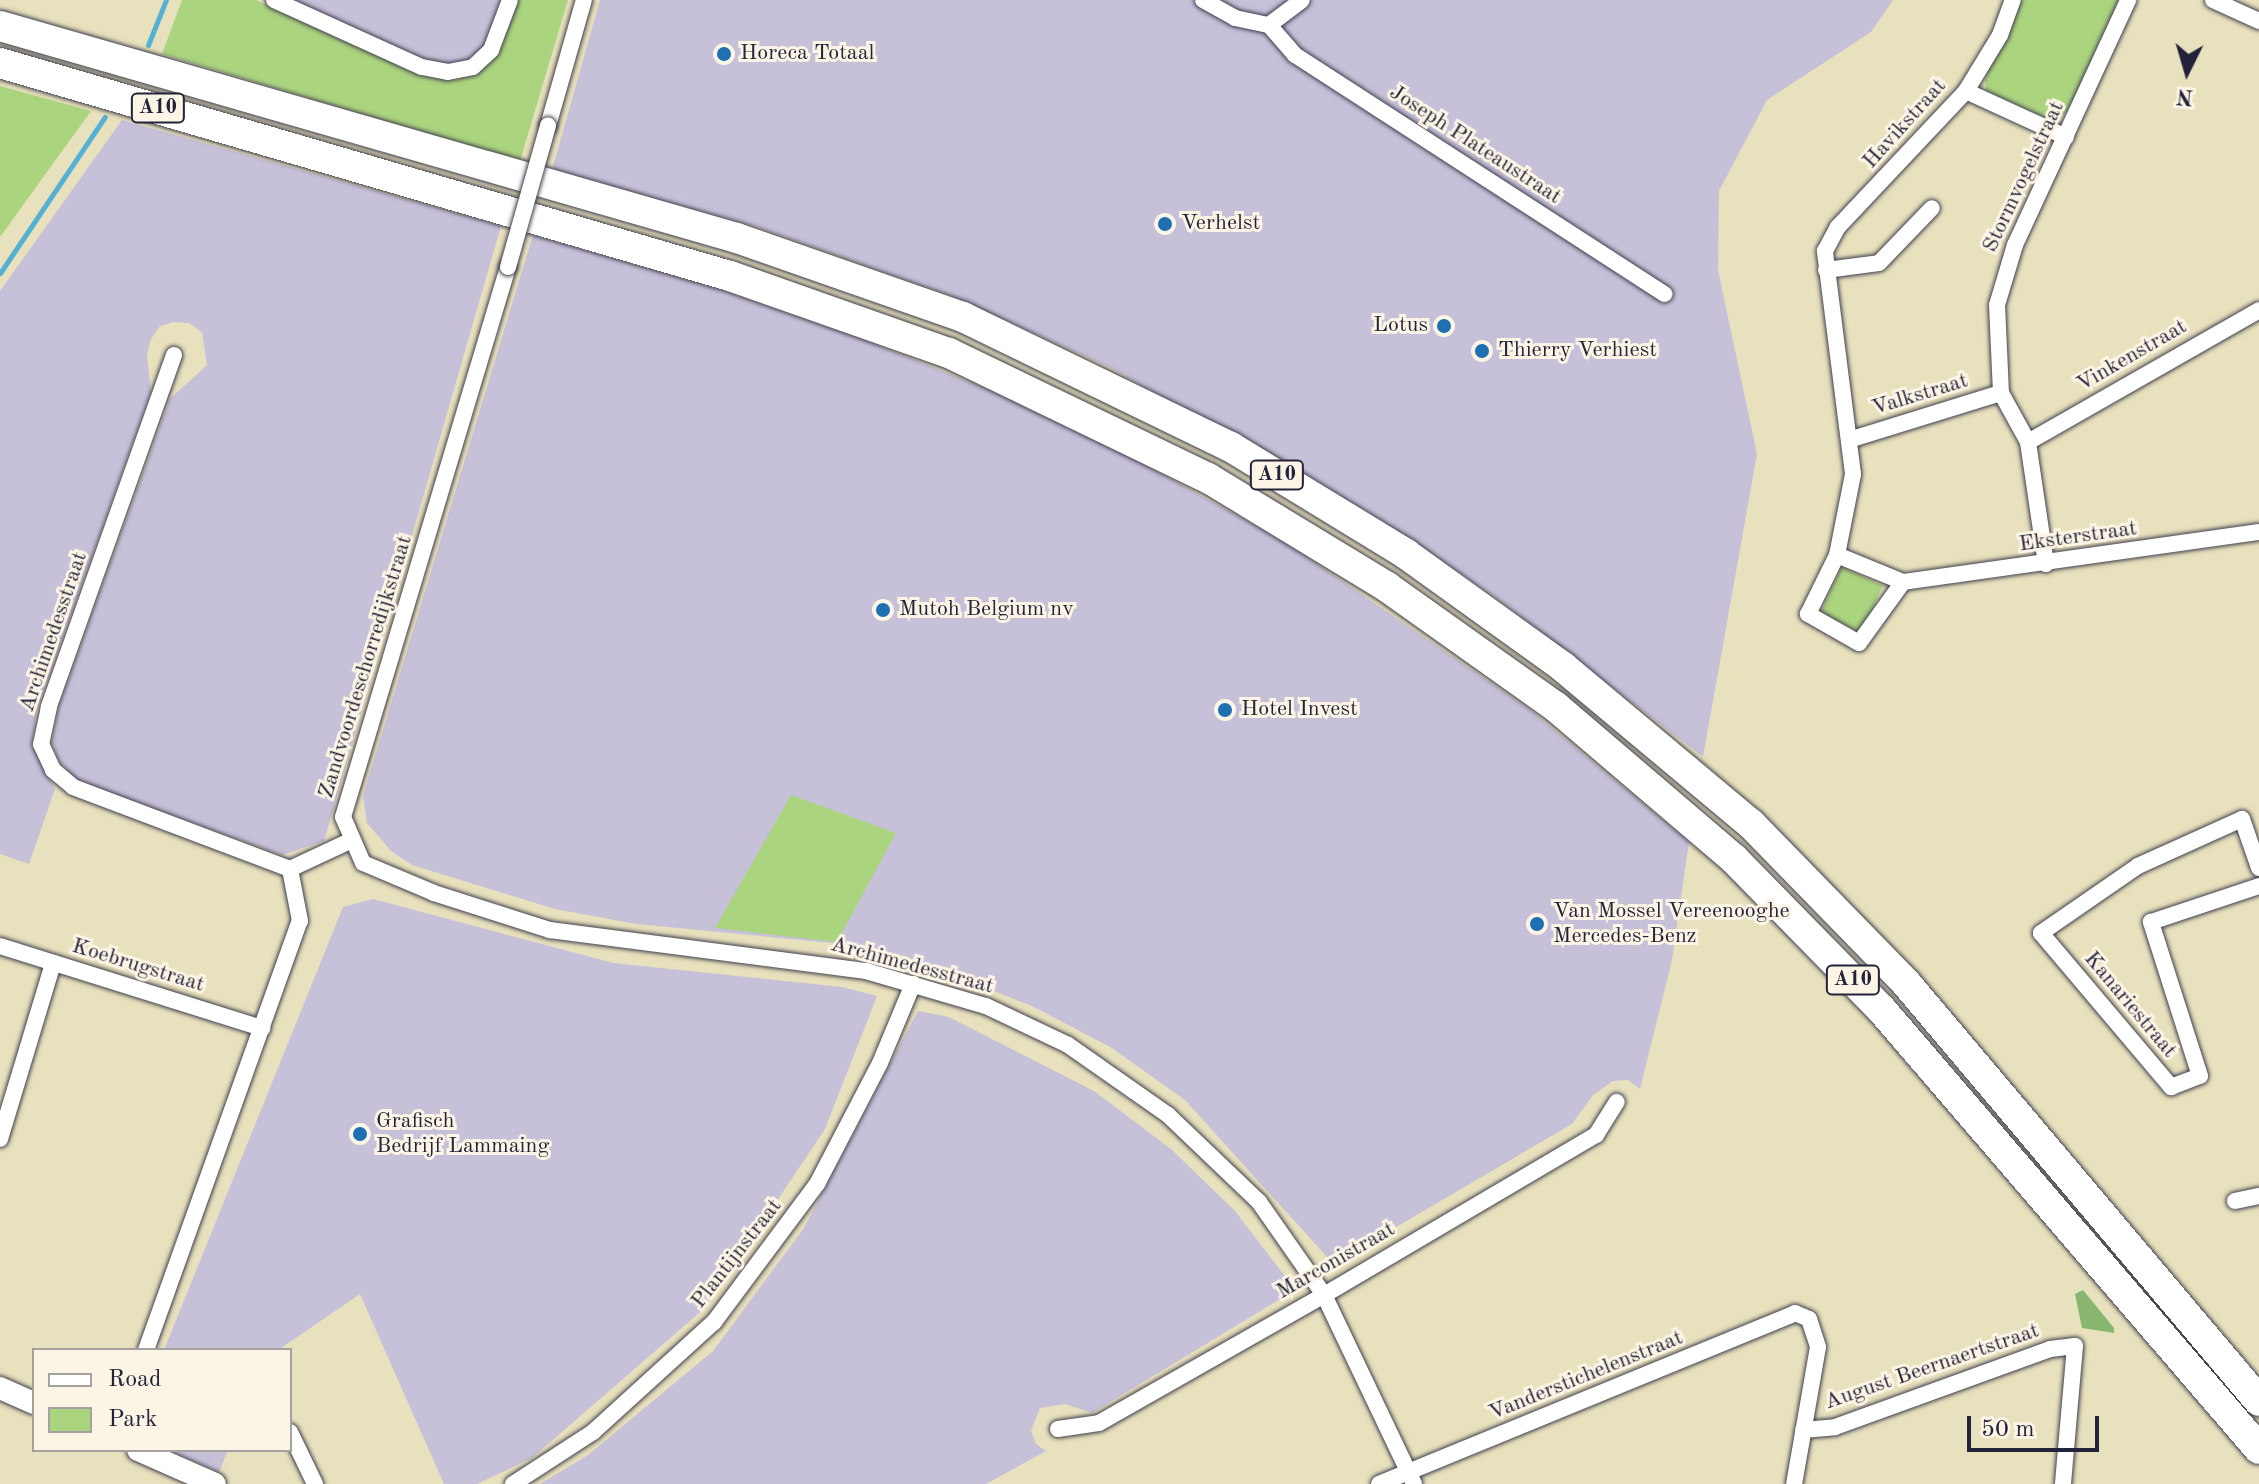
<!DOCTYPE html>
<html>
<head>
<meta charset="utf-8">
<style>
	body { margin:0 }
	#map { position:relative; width:2259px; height:1484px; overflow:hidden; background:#e8e1bd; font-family:"Old Standard TT",serif }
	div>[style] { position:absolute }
	.industrial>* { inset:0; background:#c7c0d9 }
	.green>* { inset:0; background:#abd47f; transform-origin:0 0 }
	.forest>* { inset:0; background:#88b66e }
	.stream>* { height:5px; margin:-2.5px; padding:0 2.5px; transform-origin:2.5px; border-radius:2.5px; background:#55b1d3 }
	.roads { filter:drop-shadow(0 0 2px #403f4e) drop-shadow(0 0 2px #403f4e) }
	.street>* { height:16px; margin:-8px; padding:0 8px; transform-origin:8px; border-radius:8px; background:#fff }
	.secondary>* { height:22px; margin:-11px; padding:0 11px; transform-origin:11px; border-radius:11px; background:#fff }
	.highway>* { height:30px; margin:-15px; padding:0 15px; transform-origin:15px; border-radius:15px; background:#fff }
	.bridges { filter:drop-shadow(0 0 2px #403f4e) drop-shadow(0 0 2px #403f4e) }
	.street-bridge>* { height:16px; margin:-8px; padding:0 8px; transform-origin:8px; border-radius:8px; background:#fff }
	.dots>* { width:22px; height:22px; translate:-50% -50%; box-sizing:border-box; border:4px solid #fcf5e5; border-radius:50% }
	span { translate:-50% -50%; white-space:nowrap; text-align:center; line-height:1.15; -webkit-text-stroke:6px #fcf5e5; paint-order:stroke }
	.shield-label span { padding:2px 6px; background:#fcf5e5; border:2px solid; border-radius:6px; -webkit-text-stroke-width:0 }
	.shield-label { font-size:20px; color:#22223b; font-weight:700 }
	.poi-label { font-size:22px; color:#22223b }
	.left { translate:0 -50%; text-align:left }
	.right { translate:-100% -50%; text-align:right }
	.street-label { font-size:22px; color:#22223b }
	.legend { position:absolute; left:32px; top:1348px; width:260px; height:104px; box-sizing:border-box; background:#fcf5e5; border:2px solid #a5a1a1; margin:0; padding:10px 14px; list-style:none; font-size:24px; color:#22223b }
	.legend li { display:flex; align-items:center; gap:16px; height:40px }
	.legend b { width:40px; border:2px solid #a5a1a1 }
	.north { position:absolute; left:2147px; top:32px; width:80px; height:80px; -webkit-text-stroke:6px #fcf5e5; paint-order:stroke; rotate:185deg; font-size:22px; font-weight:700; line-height:32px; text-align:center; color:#22223b }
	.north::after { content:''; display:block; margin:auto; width:28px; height:36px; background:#22223b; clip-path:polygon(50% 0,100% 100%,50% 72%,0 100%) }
	.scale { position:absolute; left:1967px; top:1416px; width:132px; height:36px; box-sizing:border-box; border:4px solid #22223b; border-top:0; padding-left:10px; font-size:24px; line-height:28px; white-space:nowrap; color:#22223b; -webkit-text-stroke:6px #fcf5e5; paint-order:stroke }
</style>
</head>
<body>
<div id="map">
	<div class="industrial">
		<div style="clip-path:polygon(290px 0,502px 0,485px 46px,469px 62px,448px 67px,423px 61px)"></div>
		<div style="clip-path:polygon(600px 0,1893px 0,1871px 32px,1767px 100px,1719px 191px,1718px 270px,1757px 454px,1703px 757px,1494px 596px,1370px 513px,1109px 367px,952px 296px,758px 227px,552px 170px)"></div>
		<div style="clip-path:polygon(122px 120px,501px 226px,324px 841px,282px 855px,78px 781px,58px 759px,52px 742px,59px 706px,170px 399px,207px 365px,202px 332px,189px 323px,173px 322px,160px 326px,151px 339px,147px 354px,151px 392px,37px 709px,32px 747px,55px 789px,29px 864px,0 854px,0 291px)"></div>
		<div style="clip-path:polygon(533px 235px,715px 288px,860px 338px,1004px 396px,1118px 450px,1285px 542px,1529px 709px,1689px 842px,1672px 960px,1640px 1089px,1628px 1080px,1613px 1081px,1593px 1095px,1572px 1124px,1338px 1261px,1328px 1258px,1185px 1100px,1112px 1048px,1032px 1006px,901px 955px,843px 944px,636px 924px,555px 909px,412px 865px,391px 851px,367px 823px,363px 796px)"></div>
		<div style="clip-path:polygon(373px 899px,613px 963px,842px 987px,877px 996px,825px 1129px,706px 1307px,532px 1458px,477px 1484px,444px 1484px,360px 1294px,278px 1350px,164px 1350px,343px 907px)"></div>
		<div style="clip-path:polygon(918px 1011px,949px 1017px,1094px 1091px,1171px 1149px,1235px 1211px,1284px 1275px,1282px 1298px,1092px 1413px,1065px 1404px,1040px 1408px,1031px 1431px,1036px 1444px,1046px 1451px,986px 1484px,540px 1484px,588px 1455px,713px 1351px,804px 1228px)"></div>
		<div style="clip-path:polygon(169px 1450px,228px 1450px,219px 1472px)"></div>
	</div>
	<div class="green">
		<div style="clip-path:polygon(182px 0,256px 0,424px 75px,456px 80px,483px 68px,497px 52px,516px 0,568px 0,520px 161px,162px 54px)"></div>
		<div style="clip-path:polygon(2022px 0,2119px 0,2068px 111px,2055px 122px,1986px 91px,1985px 78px)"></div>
		<div style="clip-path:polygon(0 86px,91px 111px,0 237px)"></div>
		<div style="left:1842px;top:567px;width:45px;height:51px;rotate:25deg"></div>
		<div style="clip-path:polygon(791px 795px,896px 833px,837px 942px,715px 928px)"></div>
	</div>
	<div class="forest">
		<div style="clip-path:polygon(2083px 1290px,2114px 1328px,2114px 1333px,2082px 1328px,2075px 1294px)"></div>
	</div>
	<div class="stream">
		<div style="left:148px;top:45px;width:48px;rotate:-68.2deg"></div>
		<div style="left:0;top:273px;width:188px;rotate:-56.1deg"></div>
	</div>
	<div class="roads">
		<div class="street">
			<div style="left:274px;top:0;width:162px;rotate:24.4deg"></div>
			<div style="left:422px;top:67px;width:26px;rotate:11deg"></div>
			<div style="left:448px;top:72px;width:25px;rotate:-11deg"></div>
			<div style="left:473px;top:67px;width:25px;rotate:-43deg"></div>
			<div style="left:491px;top:50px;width:53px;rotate:-69.2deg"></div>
			<div style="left:1203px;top:0;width:37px;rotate:29deg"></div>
			<div style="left:1235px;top:18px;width:35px;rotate:12deg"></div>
			<div style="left:1269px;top:25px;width:41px;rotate:-37.1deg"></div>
			<div style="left:2213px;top:0;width:51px;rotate:24.5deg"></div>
			<div style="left:1269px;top:25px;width:40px;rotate:49deg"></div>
			<div style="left:1295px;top:55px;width:440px;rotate:32.9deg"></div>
			<div style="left:1966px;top:91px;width:110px;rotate:24.7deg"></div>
			<div style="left:548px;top:126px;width:131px;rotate:-74.1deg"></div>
			<div style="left:508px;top:267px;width:574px;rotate:106.7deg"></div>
			<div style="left:343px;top:817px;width:50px;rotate:66.5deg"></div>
			<div style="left:363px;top:863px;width:77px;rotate:22.9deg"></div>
			<div style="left:434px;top:893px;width:122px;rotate:17.7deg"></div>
			<div style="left:550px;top:930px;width:319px;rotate:7.4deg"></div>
			<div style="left:866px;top:971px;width:125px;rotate:16.3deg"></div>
			<div style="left:986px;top:1006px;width:91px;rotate:25.4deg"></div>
			<div style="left:1068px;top:1045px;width:122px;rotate:35deg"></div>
			<div style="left:1168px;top:1115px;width:126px;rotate:43.7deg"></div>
			<div style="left:1259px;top:1202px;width:113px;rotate:55deg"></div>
			<div style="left:1324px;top:1295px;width:209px;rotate:64.5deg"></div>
			<div style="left:1826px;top:270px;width:53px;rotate:-7.5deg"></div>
			<div style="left:1879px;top:263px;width:76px;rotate:-46.1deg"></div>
			<div style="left:174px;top:355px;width:374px;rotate:109.6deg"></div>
			<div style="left:49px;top:707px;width:38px;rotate:102deg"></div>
			<div style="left:41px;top:744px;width:29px;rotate:65deg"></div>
			<div style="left:53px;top:770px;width:26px;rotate:40deg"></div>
			<div style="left:73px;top:787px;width:232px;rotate:20.7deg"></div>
			<div style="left:1852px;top:439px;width:156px;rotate:-17.2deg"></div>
			<div style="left:2028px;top:442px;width:266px;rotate:-29.7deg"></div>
			<div style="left:1837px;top:555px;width:71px;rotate:22.2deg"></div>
			<div style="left:1903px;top:582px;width:75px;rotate:125.8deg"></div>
			<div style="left:1859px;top:643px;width:59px;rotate:-150.4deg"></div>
			<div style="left:1808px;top:614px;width:66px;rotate:-63.8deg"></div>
			<div style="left:1837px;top:555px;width:83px;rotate:-78.8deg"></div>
			<div style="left:1853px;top:474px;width:225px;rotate:-97.2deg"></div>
			<div style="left:1825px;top:251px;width:27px;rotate:-62deg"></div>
			<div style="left:1838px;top:227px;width:187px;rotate:-46.7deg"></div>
			<div style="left:1966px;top:91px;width:66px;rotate:-58.7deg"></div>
			<div style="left:2000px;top:35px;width:37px;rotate:-70deg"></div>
			<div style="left:2046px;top:564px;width:123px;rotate:-98.4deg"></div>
			<div style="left:2028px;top:442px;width:56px;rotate:-118.9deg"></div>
			<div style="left:2001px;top:393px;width:88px;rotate:-92.6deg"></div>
			<div style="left:1997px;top:305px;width:63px;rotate:-73.3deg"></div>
			<div style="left:2015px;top:245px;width:270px;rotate:-65.2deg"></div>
			<div style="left:1903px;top:582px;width:359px;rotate:-8deg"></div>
			<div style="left:2259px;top:868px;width:52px;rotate:-109.1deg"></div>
			<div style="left:2242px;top:819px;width:114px;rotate:155.7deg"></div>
			<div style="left:2138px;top:866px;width:118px;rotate:145.4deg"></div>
			<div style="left:2041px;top:933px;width:202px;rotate:49.8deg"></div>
			<div style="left:2171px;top:1087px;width:31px;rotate:-21deg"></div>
			<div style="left:2200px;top:1076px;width:162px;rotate:-107.7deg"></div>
			<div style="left:2151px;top:922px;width:114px;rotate:-18.4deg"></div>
			<div style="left:290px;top:869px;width:66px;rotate:-25deg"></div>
			<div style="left:0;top:946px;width:275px;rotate:17.4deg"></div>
			<div style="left:0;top:1139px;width:184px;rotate:-73.2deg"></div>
			<div style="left:2235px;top:1201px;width:25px;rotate:-12deg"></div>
			<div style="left:146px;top:1350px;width:456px;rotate:-70.3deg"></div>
			<div style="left:300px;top:921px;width:53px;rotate:-100.9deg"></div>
			<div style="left:1058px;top:1429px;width:41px;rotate:-8.3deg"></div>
			<div style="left:1099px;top:1423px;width:259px;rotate:-29.6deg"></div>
			<div style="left:1324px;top:1295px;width:316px;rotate:-30.5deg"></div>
			<div style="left:1596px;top:1135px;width:39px;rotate:-58deg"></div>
			<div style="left:1803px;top:1430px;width:32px;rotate:-5deg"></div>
			<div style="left:1835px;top:1427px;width:229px;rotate:-19.9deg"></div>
			<div style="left:2050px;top:1349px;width:25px;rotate:-7deg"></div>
			<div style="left:2075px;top:1346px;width:139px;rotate:95deg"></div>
			<div style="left:290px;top:1432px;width:58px;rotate:64.3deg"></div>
			<div style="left:513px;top:1484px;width:95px;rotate:-33deg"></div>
			<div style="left:593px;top:1432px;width:164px;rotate:-42.3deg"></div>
			<div style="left:714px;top:1322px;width:172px;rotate:-53.3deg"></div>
			<div style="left:817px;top:1184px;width:136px;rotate:-62.5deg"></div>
			<div style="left:880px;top:1063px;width:86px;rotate:-67.3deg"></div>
			<div style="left:1379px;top:1484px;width:450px;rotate:-22.3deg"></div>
			<div style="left:1795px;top:1313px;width:15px;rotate:23deg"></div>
			<div style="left:1809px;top:1319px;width:29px;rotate:72deg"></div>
			<div style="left:1818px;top:1347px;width:139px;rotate:99.9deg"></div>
		</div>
		<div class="secondary">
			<div style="left:0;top:1388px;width:37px;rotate:24deg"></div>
			<div style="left:138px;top:1450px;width:84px;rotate:23.8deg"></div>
		</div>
		<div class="highway">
			<div style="left:0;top:26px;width:767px;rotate:16.05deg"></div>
			<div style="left:737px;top:238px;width:239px;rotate:19.3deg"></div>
			<div style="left:963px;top:317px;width:298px;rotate:25.9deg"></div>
			<div style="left:1231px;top:447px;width:205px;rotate:31.4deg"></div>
			<div style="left:1406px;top:554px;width:193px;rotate:35.7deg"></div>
			<div style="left:1563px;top:667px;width:245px;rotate:39.9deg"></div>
			<div style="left:1751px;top:824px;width:222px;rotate:45.7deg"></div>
			<div style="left:1906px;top:983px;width:547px;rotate:49.82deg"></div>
			<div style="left:0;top:63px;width:760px;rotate:16.27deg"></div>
			<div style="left:730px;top:276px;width:232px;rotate:19.4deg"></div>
			<div style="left:949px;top:353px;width:288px;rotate:25.8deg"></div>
			<div style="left:1208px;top:478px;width:210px;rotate:31.3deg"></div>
			<div style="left:1387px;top:587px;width:207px;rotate:35.4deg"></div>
			<div style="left:1556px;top:707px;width:234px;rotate:40.5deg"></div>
			<div style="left:1734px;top:859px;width:210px;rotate:45.6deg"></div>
			<div style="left:1881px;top:1009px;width:580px;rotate:49.33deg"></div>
		</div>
	</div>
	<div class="bridges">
		<div class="street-bridge">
			<div style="left:508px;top:267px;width:147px;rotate:-74.2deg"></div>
		</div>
	</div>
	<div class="dots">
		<div style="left:724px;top:54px;background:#1f6fb2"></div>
		<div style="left:1165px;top:224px;background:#1f6fb2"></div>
		<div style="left:1444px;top:326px;background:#1f6fb2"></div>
		<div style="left:1482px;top:351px;background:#1f6fb2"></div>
		<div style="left:883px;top:610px;background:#1f6fb2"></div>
		<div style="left:1225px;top:710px;background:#1f6fb2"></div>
		<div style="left:1537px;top:924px;background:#1f6fb2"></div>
		<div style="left:360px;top:1134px;background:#1f6fb2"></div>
	</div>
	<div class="shield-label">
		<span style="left:158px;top:108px">A10</span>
		<span style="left:1277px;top:475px">A10</span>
		<span style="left:1853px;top:980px">A10</span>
	</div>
	<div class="poi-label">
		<span class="left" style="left:740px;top:54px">Horeca Totaal</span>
		<span class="left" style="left:1181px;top:224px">Verhelst</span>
		<span class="right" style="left:1428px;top:326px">Lotus</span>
		<span class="left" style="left:1498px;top:351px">Thierry Verhiest</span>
		<span class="left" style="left:899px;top:610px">Mutoh Belgium nv</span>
		<span class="left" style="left:1241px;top:710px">Hotel Invest</span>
		<span class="left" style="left:1553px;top:924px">Van Mossel Vereenooghe<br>Mercedes-Benz</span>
		<span class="left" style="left:376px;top:1134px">Grafisch<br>Bedrijf Lammaing</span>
	</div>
	<div class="street-label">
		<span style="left:1905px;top:124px;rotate:-48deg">Havikstraat</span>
		<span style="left:1475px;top:145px;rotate:33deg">Joseph Plateaustraat</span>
		<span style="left:2024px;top:177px;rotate:-65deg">Stormvogelstraat</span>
		<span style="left:2132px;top:356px;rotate:-30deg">Vinkenstraat</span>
		<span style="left:1920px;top:395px;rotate:-17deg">Valkstraat</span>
		<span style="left:2078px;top:537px;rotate:-8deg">Eksterstraat</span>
		<span style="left:54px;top:632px;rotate:-71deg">Archimedesstraat</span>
		<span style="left:366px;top:667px;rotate:-73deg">Zandvoordeschorredijkstraat</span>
		<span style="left:138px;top:966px;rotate:17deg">Koebrugstraat</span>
		<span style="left:912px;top:966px;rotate:15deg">Archimedesstraat</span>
		<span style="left:2130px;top:1005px;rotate:50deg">Kanariestraat</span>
		<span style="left:737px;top:1254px;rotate:-52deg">Plantijnstraat</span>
		<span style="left:1336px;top:1261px;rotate:-30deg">Marconistraat</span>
		<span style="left:1932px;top:1367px;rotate:-19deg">August Beernaertstraat</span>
		<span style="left:1586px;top:1376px;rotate:-22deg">Vanderstichelenstraat</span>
	</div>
	<ul class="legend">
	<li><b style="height:10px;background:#fff"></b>Road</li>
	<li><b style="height:22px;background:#abd47f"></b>Park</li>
	</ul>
	<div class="north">N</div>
	<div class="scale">50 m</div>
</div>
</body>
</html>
